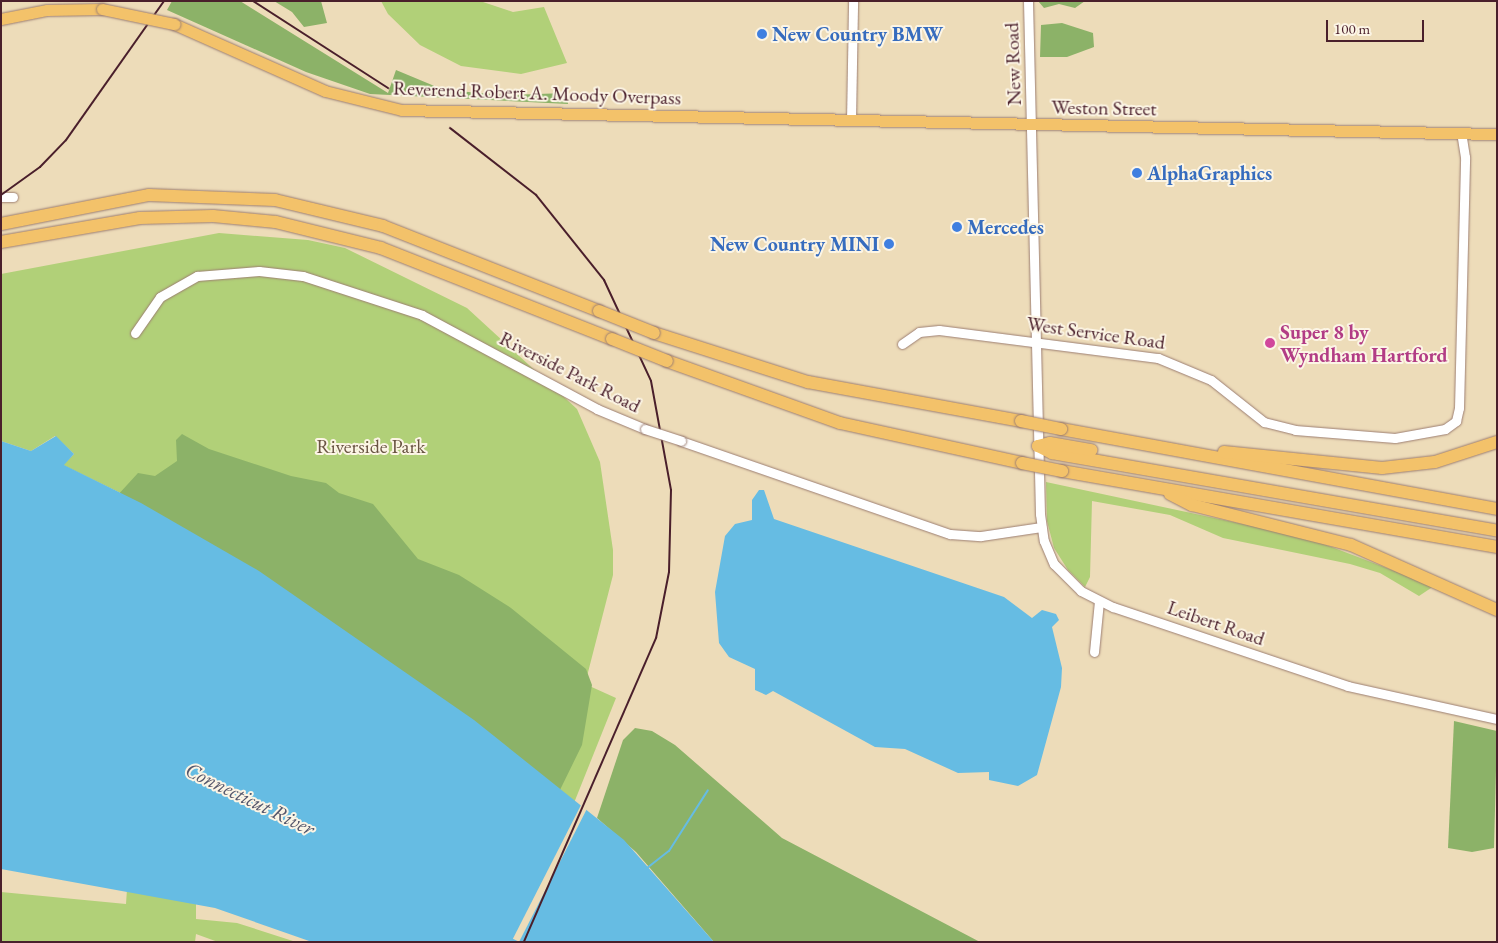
<!DOCTYPE html>
<html>
<head>
<meta charset="utf-8">
<style>
	body { margin:0 }
	#map { position:relative; width:1498px; height:943px; overflow:hidden; background:#eddcb9; font-family:"EB Garamond",serif }
	div>[style] { position:absolute }
	.green>* { inset:0; background:#b1d078 }
	.forest>* { inset:0; background:#8cb268 }
	.water>* { inset:0; background:#66bce3 }
	.pier>* { inset:0; background:#eddcb9; transform-origin:0 0 }
	.stream>* { height:2px; margin:-1px; padding:0 1px; transform-origin:1px; border-radius:1px; background:#66bce3 }
	.roads { filter:drop-shadow(0 0 1px #9c7e72) drop-shadow(0 0 1px #9c7e72) }
	.minor>* { height:9px; margin:-4.5px; padding:0 4.5px; transform-origin:4.5px; border-radius:4.5px; background:#fff }
	.major>* { height:11px; margin:-5.5px; padding:0 5.5px; transform-origin:5.5px; border-radius:5.5px; background:#f3c26a }
	.highway>* { height:12px; margin:-6px; padding:0 6px; transform-origin:6px; border-radius:6px; background:#f3c26a }
	.rail>* { height:2px; margin:-1px; padding:0 1px; transform-origin:1px; border-radius:1px; background:#4a1f2b }
	.bridges { filter:drop-shadow(0 0 1px #9c7e72) drop-shadow(0 0 1px #9c7e72) }
	.minor-bridge>* { height:9px; margin:-4.5px; padding:0 4.5px; transform-origin:4.5px; border-radius:4.5px; background:#fff }
	.major-bridge>* { height:11px; margin:-5.5px; padding:0 5.5px; transform-origin:5.5px; border-radius:5.5px; background:#f3c26a }
	.highway-bridge>* { height:12px; margin:-6px; padding:0 6px; transform-origin:6px; border-radius:6px; background:#f3c26a }
	.dots>* { width:14px; height:14px; translate:-50% -50%; box-sizing:border-box; border:2px solid #fcf5e5; border-radius:50% }
	span { translate:-50% -50%; white-space:nowrap; text-align:center; line-height:1.15; -webkit-text-stroke:4px #fcf5e5; paint-order:stroke }
	.shop-label { font-size:20px; color:#366cbe; font-weight:700 }
	.left { translate:0 -50%; text-align:left }
	.right { translate:-100% -50%; text-align:right }
	.street-label { font-size:20px; color:#4a1f2b }
	.hotel-label { font-size:20px; color:#b23c85; font-weight:700 }
	.park-label { font-size:20px; color:#695442 }
	.water-label { font-size:21px; color:#54566b; font-style:italic }
	.frame { position:absolute; inset:0; border:2px solid #4a1f2b; pointer-events:none }
	.scale { position:absolute; left:1326px; top:20px; width:98px; height:22px; box-sizing:border-box; border:2px solid #4a1f2b; border-top:0; padding-left:6px; font-size:15px; line-height:18px; white-space:nowrap; color:#4a1f2b; -webkit-text-stroke:4px #fcf5e5; paint-order:stroke }
</style>
</head>
<body>
<div id="map">
	<div class="green">
		<div style="clip-path:polygon(381px 1px,480px 1px,513px 12px,544px 7px,567px 63px,521px 74px,461px 66px,420px 45px,388px 14px)"></div>
		<div style="clip-path:polygon(219px 233px,308px 240px,345px 248px,467px 308px,577px 409px,600px 462px,613px 550px,613px 575px,585px 684px,616px 698px,574px 803px,527px 762px,141px 503px,63px 465px,74px 454px,55px 436px,31px 451px,1px 441px,1px 274px)"></div>
		<div style="clip-path:polygon(1046px 482px,1308px 538px,1434px 586px,1419px 596px,1380px 573px,1350px 564px,1223px 538px,1170px 515px,1092px 501px,1090px 577px,1085px 587px,1068px 570px,1054px 548px,1047px 521px)"></div>
		<div style="clip-path:polygon(127px 889px,196px 904px,196px 919px,237px 923px,296px 942px,218px 942px,196px 934px,195px 942px,1px 942px,1px 892px,126px 904px)"></div>
	</div>
	<div class="forest">
		<div style="clip-path:polygon(172px 1px,240px 1px,388px 93px,396px 70px,444px 90px,505px 95px,567px 93px,568px 104px,370px 94px,306px 72px,167px 10px)"></div>
		<div style="clip-path:polygon(274px 1px,321px 1px,327px 23px,304px 27px,292px 12px)"></div>
		<div style="clip-path:polygon(1038px 1px,1085px 1px,1075px 8px,1059px 4px,1044px 8px)"></div>
		<div style="clip-path:polygon(1062px 23px,1093px 33px,1094px 47px,1067px 57px,1040px 57px,1041px 25px)"></div>
		<div style="clip-path:polygon(182px 434px,209px 449px,291px 476px,326px 483px,339px 493px,373px 504px,418px 559px,459px 575px,511px 608px,586px 669px,592px 685px,582px 745px,559px 792px,116px 497px,138px 473px,155px 476px,177px 461px,176px 440px)"></div>
		<div style="clip-path:polygon(1454px 721px,1497px 731px,1494px 848px,1472px 852px,1448px 848px)"></div>
		<div style="clip-path:polygon(635px 728px,652px 731px,675px 745px,782px 838px,980px 942px,714px 942px,636px 852px,597px 818px,623px 740px)"></div>
	</div>
	<div class="water">
		<div style="clip-path:polygon(56px 436px,74px 454px,64px 465px,141px 503px,259px 571px,474px 720px,624px 840px,714px 942px,312px 942px,215px 908px,1px 869px,1px 441px,31px 451px)"></div>
		<div style="clip-path:polygon(759px 490px,764px 490px,774px 519px,1004px 597px,1032px 618px,1042px 610px,1056px 614px,1059px 620px,1052px 627px,1062px 668px,1061px 687px,1037px 775px,1018px 786px,989px 780px,989px 772px,958px 773px,905px 749px,875px 747px,773px 691px,766px 695px,755px 690px,755px 669px,729px 657px,719px 643px,715px 592px,725px 536px,735px 524px,752px 520px,752px 500px)"></div>
	</div>
	<div class="pier">
		<div style="left:581px;top:805px;width:7px;height:150px;rotate:27deg"></div>
	</div>
	<div class="stream">
		<div style="left:647px;top:868px;width:28px;rotate:-38deg"></div>
		<div style="left:669px;top:851px;width:72px;rotate:-57.4deg"></div>
	</div>
	<div class="roads">
		<div class="minor">
			<div style="left:1028px;top:1px;width:513px;rotate:88.66deg"></div>
			<div style="left:1040px;top:514px;width:27px;rotate:82deg"></div>
			<div style="left:1044px;top:541px;width:25px;rotate:67deg"></div>
			<div style="left:1054px;top:564px;width:38px;rotate:45deg"></div>
			<div style="left:1081px;top:591px;width:36px;rotate:27deg"></div>
			<div style="left:1113px;top:607px;width:248px;rotate:18.6deg"></div>
			<div style="left:1348px;top:686px;width:153px;rotate:12.5deg"></div>
			<div style="left:851px;top:121px;width:120px;rotate:-89deg"></div>
			<div style="left:1px;top:197px;width:12px"></div>
			<div style="left:135px;top:333px;width:44px;rotate:-55.2deg"></div>
			<div style="left:160px;top:297px;width:43px;rotate:-29.6deg"></div>
			<div style="left:197px;top:276px;width:62px;rotate:-4.6deg"></div>
			<div style="left:259px;top:271px;width:44px;rotate:6.5deg"></div>
			<div style="left:303px;top:276px;width:125px;rotate:18.1deg"></div>
			<div style="left:422px;top:315px;width:199px;rotate:28.2deg"></div>
			<div style="left:597px;top:409px;width:52px;rotate:22.6deg"></div>
			<div style="left:902px;top:344px;width:21px;rotate:-35deg"></div>
			<div style="left:919px;top:332px;width:20px;rotate:-6deg"></div>
			<div style="left:939px;top:330px;width:221px;rotate:7.3deg"></div>
			<div style="left:1158px;top:358px;width:57px;rotate:22.5deg"></div>
			<div style="left:1211px;top:380px;width:68px;rotate:38.4deg"></div>
			<div style="left:1264px;top:422px;width:32px;rotate:14deg"></div>
			<div style="left:1295px;top:430px;width:100px;rotate:4.6deg"></div>
			<div style="left:1395px;top:438px;width:51px;rotate:-10.2deg"></div>
			<div style="left:1445px;top:429px;width:14px;rotate:-36deg"></div>
			<div style="left:1456px;top:421px;width:13px;rotate:-77deg"></div>
			<div style="left:1459px;top:408px;width:251px;rotate:-88.6deg"></div>
			<div style="left:1465px;top:157px;width:24px;rotate:-99deg"></div>
			<div style="left:681px;top:441px;width:285px;rotate:19.1deg"></div>
			<div style="left:950px;top:534px;width:31px;rotate:4deg"></div>
			<div style="left:981px;top:536px;width:61px;rotate:-8.5deg"></div>
			<div style="left:1094px;top:652px;width:51px;rotate:-84.4deg"></div>
		</div>
		<div class="major">
			<div style="left:1px;top:19px;width:47px;rotate:-11.1deg"></div>
			<div style="left:47px;top:10px;width:55px;rotate:-1deg"></div>
			<div style="left:174px;top:24px;width:165px;rotate:23.9deg"></div>
			<div style="left:325px;top:91px;width:79px;rotate:13.9deg"></div>
			<div style="left:402px;top:110px;width:1095px;rotate:1.26deg"></div>
		</div>
		<div class="highway">
			<div style="left:1px;top:224px;width:151px;rotate:-11.1deg"></div>
			<div style="left:149px;top:195px;width:126px;rotate:2.3deg"></div>
			<div style="left:275px;top:200px;width:111px;rotate:13.5deg"></div>
			<div style="left:383px;top:226px;width:232px;rotate:21.5deg"></div>
			<div style="left:1px;top:242px;width:141px;rotate:-9.8deg"></div>
			<div style="left:140px;top:218px;width:73px;rotate:-1.6deg"></div>
			<div style="left:213px;top:216px;width:63px;rotate:5.4deg"></div>
			<div style="left:276px;top:222px;width:108px;rotate:13.9deg"></div>
			<div style="left:381px;top:248px;width:248px;rotate:21.5deg"></div>
			<div style="left:654px;top:333px;width:162px;rotate:17.7deg"></div>
			<div style="left:808px;top:382px;width:217px;rotate:10.4deg"></div>
			<div style="left:667px;top:361px;width:184px;rotate:19.7deg"></div>
			<div style="left:840px;top:423px;width:186px;rotate:12.4deg"></div>
			<div style="left:1061px;top:429px;width:443px;rotate:10.4deg"></div>
			<div style="left:1038px;top:446px;width:16px;rotate:27deg"></div>
			<div style="left:1052px;top:453px;width:452px;rotate:9.9deg"></div>
			<div style="left:1038px;top:446px;width:12px;rotate:-14deg"></div>
			<div style="left:1050px;top:443px;width:42px;rotate:9.7deg"></div>
			<div style="left:1224px;top:452px;width:159px;rotate:5.8deg"></div>
			<div style="left:1382px;top:468px;width:53px;rotate:-6.5deg"></div>
			<div style="left:1435px;top:462px;width:65px;rotate:-17.9deg"></div>
			<div style="left:1062px;top:471px;width:442px;rotate:9.9deg"></div>
			<div style="left:1170px;top:494px;width:25px;rotate:27deg"></div>
			<div style="left:1192px;top:505px;width:164px;rotate:14.1deg"></div>
			<div style="left:1351px;top:545px;width:160px;rotate:24deg"></div>
		</div>
	</div>
	<div class="rail">
		<div style="left:253px;top:1px;width:161px;rotate:32.8deg"></div>
		<div style="left:450px;top:128px;width:109px;rotate:37.9deg"></div>
		<div style="left:536px;top:195px;width:109px;rotate:51.3deg"></div>
		<div style="left:604px;top:280px;width:111px;rotate:65deg"></div>
		<div style="left:651px;top:381px;width:111px;rotate:79.6deg"></div>
		<div style="left:671px;top:490px;width:82px;rotate:91.4deg"></div>
		<div style="left:669px;top:572px;width:67px;rotate:101.1deg"></div>
		<div style="left:656px;top:638px;width:331px;rotate:113.5deg"></div>
		<div style="left:1px;top:195px;width:48px;rotate:-35.7deg"></div>
		<div style="left:40px;top:167px;width:37px;rotate:-46deg"></div>
		<div style="left:66px;top:140px;width:170px;rotate:-54.8deg"></div>
	</div>
	<div class="bridges">
		<div class="minor-bridge">
			<div style="left:645px;top:429px;width:38px;rotate:18deg"></div>
		</div>
		<div class="major-bridge">
			<div style="left:102px;top:9px;width:74px;rotate:11.8deg"></div>
		</div>
		<div class="highway-bridge">
			<div style="left:599px;top:311px;width:59px;rotate:21.8deg"></div>
			<div style="left:612px;top:339px;width:59px;rotate:21.8deg"></div>
			<div style="left:1021px;top:421px;width:41px;rotate:11.3deg"></div>
			<div style="left:1022px;top:463px;width:41px;rotate:11.3deg"></div>
		</div>
	</div>
	<div class="dots">
		<div style="left:762px;top:34px;background:#3f7fe0"></div>
		<div style="left:1137px;top:173px;background:#3f7fe0"></div>
		<div style="left:957px;top:227px;background:#3f7fe0"></div>
		<div style="left:889px;top:244px;background:#3f7fe0"></div>
		<div style="left:1270px;top:343px;background:#d1479c"></div>
	</div>
	<div class="shop-label">
		<span class="left" style="left:772px;top:34px">New Country BMW</span>
		<span class="left" style="left:1147px;top:173px">AlphaGraphics</span>
		<span class="left" style="left:967px;top:227px">Mercedes</span>
		<span class="right" style="left:879px;top:244px">New Country MINI</span>
	</div>
	<div class="street-label">
		<span style="left:1013px;top:64px;rotate:-92deg">New Road</span>
		<span style="left:537px;top:93px;rotate:2deg">Reverend Robert A. Moody Overpass</span>
		<span style="left:1104px;top:108px;rotate:1deg">Weston Street</span>
		<span style="left:1096px;top:333px;rotate:8deg">West Service Road</span>
		<span style="left:570px;top:372px;rotate:27deg">Riverside Park Road</span>
		<span style="left:1216px;top:623px;rotate:19deg">Leibert Road</span>
	</div>
	<div class="hotel-label">
		<span class="left" style="left:1280px;top:344px">Super 8 by<br>Wyndham Hartford</span>
	</div>
	<div class="park-label">
		<span style="left:371px;top:446px">Riverside Park</span>
	</div>
	<div class="water-label">
		<span style="left:250px;top:799px;rotate:26deg">Connecticut River</span>
	</div>
	<div class="frame"></div>
	<div class="scale">100 m</div>
</div>
</body>
</html>
